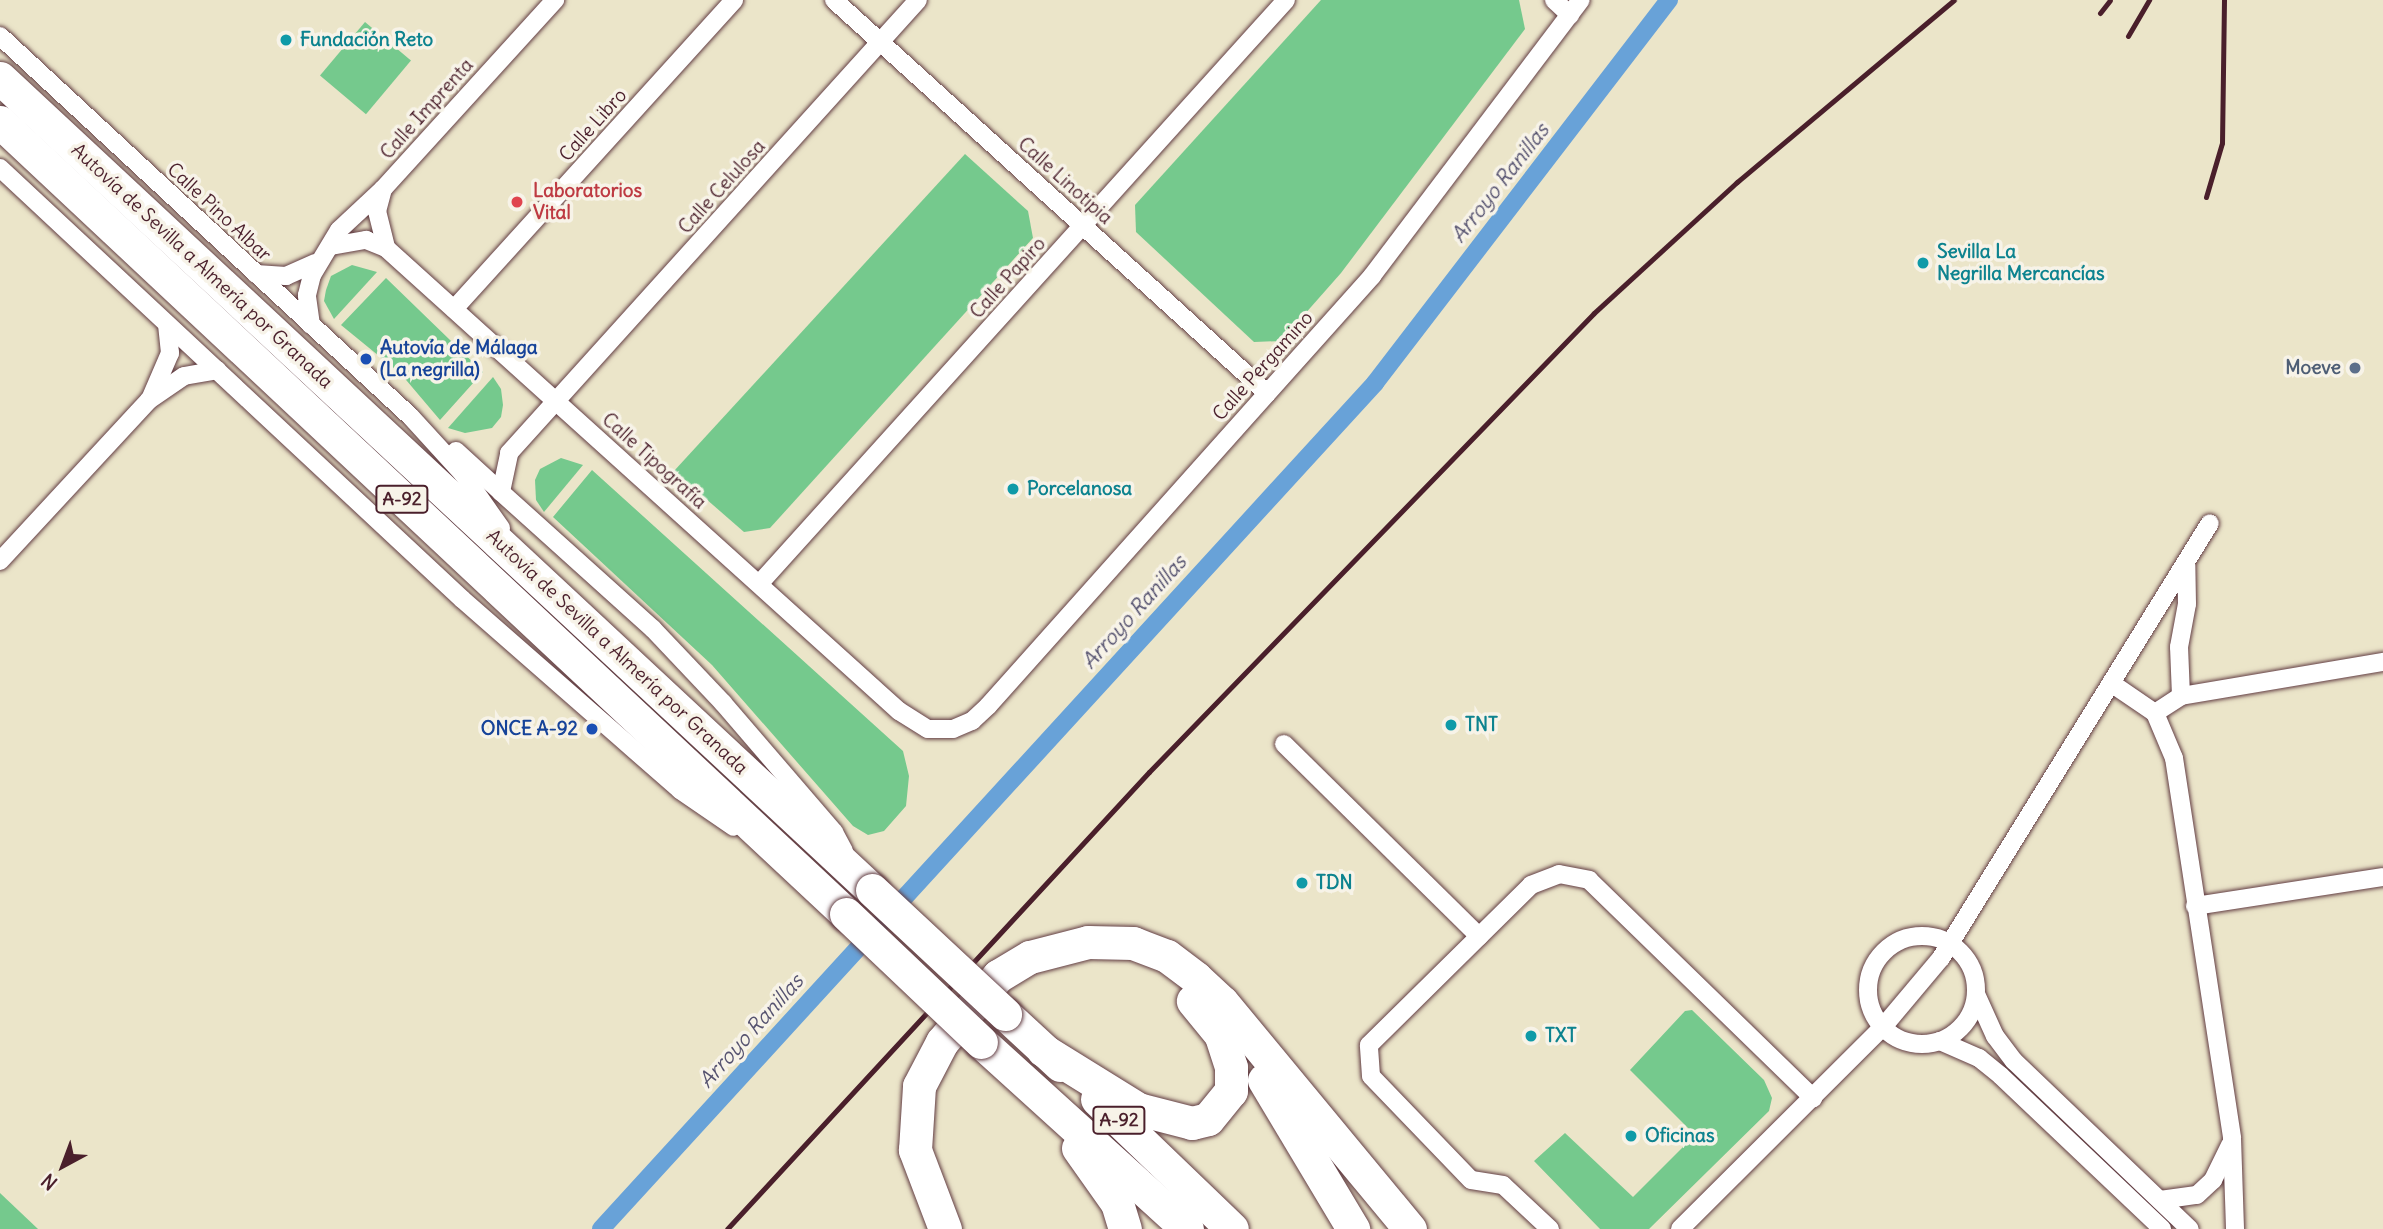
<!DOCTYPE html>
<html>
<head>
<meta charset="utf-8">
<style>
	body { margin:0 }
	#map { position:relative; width:2383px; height:1229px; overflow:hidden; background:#ebe5c9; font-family:Delius,sans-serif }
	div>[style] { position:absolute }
	.green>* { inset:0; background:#75c98d; transform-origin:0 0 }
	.canal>* { height:18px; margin:-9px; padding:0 9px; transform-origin:9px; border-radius:9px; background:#68a2d8 }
	.roads { filter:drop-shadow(0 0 2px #623d43) drop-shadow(0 0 2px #623d43) }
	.street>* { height:18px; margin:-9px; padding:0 9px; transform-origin:9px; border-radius:9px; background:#fff }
	.street>.ring { margin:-9px; padding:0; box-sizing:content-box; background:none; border:18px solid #fff; border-radius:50% }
	.highway>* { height:33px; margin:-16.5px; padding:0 16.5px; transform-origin:16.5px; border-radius:16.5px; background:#fff }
	.rail>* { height:5px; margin:-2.5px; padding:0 2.5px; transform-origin:2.5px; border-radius:2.5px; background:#4a1f2b }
	.bridges { filter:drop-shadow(0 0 2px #623d43) drop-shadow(0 0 2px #623d43) }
	.highway-bridge>* { height:33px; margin:-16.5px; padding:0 16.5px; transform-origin:16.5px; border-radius:16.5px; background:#fff }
	.dots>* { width:19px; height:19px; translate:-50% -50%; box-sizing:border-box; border:4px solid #f7f3e8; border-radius:50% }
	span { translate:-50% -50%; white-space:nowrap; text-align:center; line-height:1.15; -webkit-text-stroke:7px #f7f3e8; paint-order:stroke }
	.shield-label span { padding:2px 5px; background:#f7f3e8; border:2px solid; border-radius:5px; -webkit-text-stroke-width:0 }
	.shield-label { font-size:18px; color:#4a1f2b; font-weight:700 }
	.culture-label { font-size:19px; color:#0d838f; font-weight:700 }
	.left { translate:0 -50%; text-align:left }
	.street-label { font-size:19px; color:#4a1f2b }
	.health-label { font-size:19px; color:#be3a42; font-weight:700 }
	.transit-label { font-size:19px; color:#164399; font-weight:700 }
	.right { translate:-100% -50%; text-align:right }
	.service-label { font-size:19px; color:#4e5e75; font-weight:700 }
	.water-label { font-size:21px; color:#565370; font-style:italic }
	.north { position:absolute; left:28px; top:1131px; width:70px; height:70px; -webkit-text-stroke:5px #f7f3e8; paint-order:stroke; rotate:221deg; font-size:19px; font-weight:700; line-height:28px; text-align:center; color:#4a1f2b }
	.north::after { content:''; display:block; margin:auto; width:24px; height:32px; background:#4a1f2b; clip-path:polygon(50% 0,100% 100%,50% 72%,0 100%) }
</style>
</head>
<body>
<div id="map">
	<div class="green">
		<div style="clip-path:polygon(1321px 0,1519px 0,1525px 29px,1341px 273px,1281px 341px,1254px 342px,1136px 232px,1135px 205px)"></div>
		<div style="left:365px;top:22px;width:60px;height:70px;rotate:40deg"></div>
		<div style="clip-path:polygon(965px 154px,1028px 211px,1033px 238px,770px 528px,744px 532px,674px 471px)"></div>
		<div style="clip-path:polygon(352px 265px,377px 272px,334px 319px,324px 301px,326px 290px,331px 276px)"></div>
		<div style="clip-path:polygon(386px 278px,483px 372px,440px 420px,401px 374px,341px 325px)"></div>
		<div style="clip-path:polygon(493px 377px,501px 389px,503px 405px,501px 417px,492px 428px,465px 433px,448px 428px)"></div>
		<div style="clip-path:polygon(561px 458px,583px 465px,544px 512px,536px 500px,535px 480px,540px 469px)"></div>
		<div style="clip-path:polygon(592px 470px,903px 751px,909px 776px,906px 806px,884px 831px,868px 835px,853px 826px,712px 665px,553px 517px)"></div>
		<div style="clip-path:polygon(1692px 1010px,1764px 1080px,1772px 1098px,1769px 1111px,1649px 1229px,1600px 1229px,1534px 1161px,1565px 1133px,1633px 1197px,1695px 1135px,1630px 1070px,1685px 1011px)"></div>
		<div style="clip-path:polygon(0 1193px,38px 1229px,0 1229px)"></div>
	</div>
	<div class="canal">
		<div style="left:601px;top:1229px;width:1147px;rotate:-47.54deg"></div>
		<div style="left:1375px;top:383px;width:483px;rotate:-52.5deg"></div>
	</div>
	<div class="roads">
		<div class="street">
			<div style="left:834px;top:0;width:585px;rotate:42.23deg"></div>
			<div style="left:1554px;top:0;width:22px;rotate:43deg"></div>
			<div style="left:0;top:36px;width:560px;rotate:42.83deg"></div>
			<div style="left:411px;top:417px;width:77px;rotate:47.6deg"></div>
			<div style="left:463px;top:474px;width:66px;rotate:54.9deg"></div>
			<div style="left:0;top:168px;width:632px;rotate:43.01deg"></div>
			<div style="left:462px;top:599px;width:290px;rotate:41.2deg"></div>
			<div style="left:680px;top:790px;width:65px;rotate:34.4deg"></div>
			<div style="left:383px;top:189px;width:23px;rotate:105deg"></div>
			<div style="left:377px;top:211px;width:38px;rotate:76deg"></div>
			<div style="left:386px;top:248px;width:691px;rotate:42.07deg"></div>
			<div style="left:899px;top:711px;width:34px;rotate:32deg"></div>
			<div style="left:928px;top:729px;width:25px"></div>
			<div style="left:953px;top:729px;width:21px;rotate:-23deg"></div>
			<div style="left:972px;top:721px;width:22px;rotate:-43deg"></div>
			<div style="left:988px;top:706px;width:577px;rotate:-48.23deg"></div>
			<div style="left:1372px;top:276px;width:346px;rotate:-52.9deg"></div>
			<div style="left:331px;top:246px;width:36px;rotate:-10deg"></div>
			<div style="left:366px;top:240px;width:22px;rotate:22deg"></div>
			<div style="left:256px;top:274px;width:30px;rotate:4deg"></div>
			<div style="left:286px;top:276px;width:32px;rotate:-24deg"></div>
			<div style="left:454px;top:309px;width:417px;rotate:-47.8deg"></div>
			<div style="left:311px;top:325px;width:30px;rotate:-98deg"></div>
			<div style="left:307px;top:295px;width:21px;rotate:-76deg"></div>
			<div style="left:312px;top:275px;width:52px;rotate:-59deg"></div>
			<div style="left:339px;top:230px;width:60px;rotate:-43deg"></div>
			<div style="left:383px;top:189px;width:256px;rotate:-47.7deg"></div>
			<div style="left:151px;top:397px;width:48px;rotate:-66.6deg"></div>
			<div style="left:170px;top:353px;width:29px;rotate:-96deg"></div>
			<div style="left:456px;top:451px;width:61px;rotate:42.3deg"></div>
			<div style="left:0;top:561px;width:219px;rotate:-47.2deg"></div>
			<div style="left:149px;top:400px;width:42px;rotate:-34.4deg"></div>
			<div style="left:184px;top:376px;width:34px;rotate:-10deg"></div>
			<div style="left:760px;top:583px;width:785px;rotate:-47.94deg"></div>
			<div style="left:2111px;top:683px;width:53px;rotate:34.3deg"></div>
			<div style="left:2155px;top:713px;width:49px;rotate:67.1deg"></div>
			<div style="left:2174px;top:758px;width:384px;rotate:81.3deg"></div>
			<div style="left:2232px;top:1138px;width:91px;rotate:88.1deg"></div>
			<div style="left:2181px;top:696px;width:49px;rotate:-92.3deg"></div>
			<div style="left:2179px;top:647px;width:44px;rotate:-79.5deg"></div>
			<div style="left:2187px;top:604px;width:39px;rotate:-91deg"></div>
			<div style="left:2155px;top:713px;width:31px;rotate:-33deg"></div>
			<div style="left:2181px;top:696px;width:205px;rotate:-9.6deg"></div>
			<div style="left:1284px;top:744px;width:274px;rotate:44.6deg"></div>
			<div style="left:844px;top:851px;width:21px;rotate:-118deg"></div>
			<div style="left:834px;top:832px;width:170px;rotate:-130.7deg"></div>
			<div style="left:723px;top:703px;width:102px;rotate:-133.4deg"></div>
			<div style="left:653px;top:629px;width:205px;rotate:-138deg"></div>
			<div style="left:501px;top:492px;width:40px;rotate:-78deg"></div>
			<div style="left:509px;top:453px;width:610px;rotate:-47.92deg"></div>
			<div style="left:2195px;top:906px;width:190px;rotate:-8.8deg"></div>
			<div class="ring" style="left:1868px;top:936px;width:90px;height:90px"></div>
			<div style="left:1976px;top:994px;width:46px;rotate:65.7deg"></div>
			<div style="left:1995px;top:1036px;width:31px;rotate:53deg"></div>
			<div style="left:2014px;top:1061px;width:243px;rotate:43.7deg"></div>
			<div style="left:1940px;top:1041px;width:43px;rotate:23.6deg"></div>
			<div style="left:1979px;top:1058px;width:28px;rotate:39deg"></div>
			<div style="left:2001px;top:1076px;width:222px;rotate:43.5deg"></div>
			<div style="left:2160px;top:1200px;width:37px;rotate:-8deg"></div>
			<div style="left:2197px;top:1195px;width:22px;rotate:-43deg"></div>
			<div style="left:2213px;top:1180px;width:39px;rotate:-64deg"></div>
			<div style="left:1550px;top:1229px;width:64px;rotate:-136.9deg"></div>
			<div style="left:1503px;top:1185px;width:32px;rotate:-171deg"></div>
			<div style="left:1471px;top:1180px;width:144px;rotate:-133.9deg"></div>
			<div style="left:1371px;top:1076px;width:31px;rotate:-94deg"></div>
			<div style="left:1369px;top:1045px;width:228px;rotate:-44.6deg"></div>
			<div style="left:1531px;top:885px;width:30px;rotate:-21deg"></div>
			<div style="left:1559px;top:874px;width:31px;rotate:11deg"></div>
			<div style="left:1589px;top:880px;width:313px;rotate:44.2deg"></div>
			<div style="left:1680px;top:1229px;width:286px;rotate:-44.9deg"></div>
			<div style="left:1883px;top:1027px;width:90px;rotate:-50deg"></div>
			<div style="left:1941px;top:958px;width:511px;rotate:-58.27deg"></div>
		</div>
		<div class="highway">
			<div style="left:0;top:78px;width:1192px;rotate:42.96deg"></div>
			<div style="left:0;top:122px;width:1159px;rotate:43.11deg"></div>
			<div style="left:1005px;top:1014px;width:75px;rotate:42.8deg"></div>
			<div style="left:981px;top:1042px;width:278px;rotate:42.2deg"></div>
			<div style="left:1043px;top:1050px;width:112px;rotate:31.8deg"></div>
			<div style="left:1138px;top:1109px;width:56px;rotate:14.5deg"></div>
			<div style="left:1192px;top:1123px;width:16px;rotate:-14deg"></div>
			<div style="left:1208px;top:1119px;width:36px;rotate:-51deg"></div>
			<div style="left:1231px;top:1091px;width:24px;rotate:-90deg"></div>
			<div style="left:1231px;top:1067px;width:35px;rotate:-108deg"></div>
			<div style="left:1220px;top:1034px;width:43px;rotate:-129.3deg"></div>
			<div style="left:1264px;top:1080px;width:174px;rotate:59.1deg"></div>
			<div style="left:1097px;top:1099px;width:187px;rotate:43.9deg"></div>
			<div style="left:1078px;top:1148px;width:67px;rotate:54.7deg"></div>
			<div style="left:1117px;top:1203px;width:27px;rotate:73deg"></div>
			<div style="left:945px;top:1229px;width:85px;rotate:-110.8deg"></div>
			<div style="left:915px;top:1150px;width:64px;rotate:-86.4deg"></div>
			<div style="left:919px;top:1086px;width:50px;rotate:-62.4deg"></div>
			<div style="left:942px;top:1042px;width:87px;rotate:-49.7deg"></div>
			<div style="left:998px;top:976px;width:37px;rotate:-31deg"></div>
			<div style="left:1030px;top:957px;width:60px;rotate:-14.5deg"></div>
			<div style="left:1088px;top:942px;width:45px;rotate:1.3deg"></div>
			<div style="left:1133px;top:943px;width:36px;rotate:21deg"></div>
			<div style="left:1167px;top:956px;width:36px;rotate:37deg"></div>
			<div style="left:1196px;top:978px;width:35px;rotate:43deg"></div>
			<div style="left:1222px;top:1002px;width:295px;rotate:50.4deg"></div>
		</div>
	</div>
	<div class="rail">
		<div style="left:2100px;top:13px;width:16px;rotate:-52deg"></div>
		<div style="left:2128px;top:36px;width:42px;rotate:-59.7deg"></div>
		<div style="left:2206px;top:197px;width:56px;rotate:-73.5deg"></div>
		<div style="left:2222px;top:143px;width:143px;rotate:-89.2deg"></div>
		<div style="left:727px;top:1229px;width:622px;rotate:-47.28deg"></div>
		<div style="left:1149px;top:772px;width:639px;rotate:-45.89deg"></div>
		<div style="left:1594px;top:313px;width:194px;rotate:-42.5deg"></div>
		<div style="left:1737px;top:182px;width:283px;rotate:-40deg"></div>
	</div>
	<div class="bridges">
		<div class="highway-bridge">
			<div style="left:872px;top:890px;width:182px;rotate:43deg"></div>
			<div style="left:846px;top:914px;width:186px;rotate:43.5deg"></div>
		</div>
	</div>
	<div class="dots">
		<div style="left:286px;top:40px;background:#0f9aa8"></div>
		<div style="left:517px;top:202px;background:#e0444e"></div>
		<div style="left:1923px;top:263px;background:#0f9aa8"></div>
		<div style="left:366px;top:359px;background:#1a4fb4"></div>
		<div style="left:2355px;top:368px;background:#5c6f8a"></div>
		<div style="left:1013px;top:489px;background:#0f9aa8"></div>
		<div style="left:1451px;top:725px;background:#0f9aa8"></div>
		<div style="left:592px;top:729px;background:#1a4fb4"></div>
		<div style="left:1302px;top:883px;background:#0f9aa8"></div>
		<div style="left:1531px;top:1036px;background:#0f9aa8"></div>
		<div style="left:1631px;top:1136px;background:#0f9aa8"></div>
	</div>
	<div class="shield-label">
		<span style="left:402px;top:499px">A-92</span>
		<span style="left:1119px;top:1120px">A-92</span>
	</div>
	<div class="culture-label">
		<span class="left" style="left:300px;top:40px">Fundación Reto</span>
		<span class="left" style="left:1937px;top:263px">Sevilla La<br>Negrilla Mercancías</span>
		<span class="left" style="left:1027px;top:489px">Porcelanosa</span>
		<span class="left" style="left:1465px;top:725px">TNT</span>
		<span class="left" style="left:1316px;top:883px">TDN</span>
		<span class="left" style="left:1545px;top:1036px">TXT</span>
		<span class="left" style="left:1645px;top:1136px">Oficinas</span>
	</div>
	<div class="street-label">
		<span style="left:427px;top:109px;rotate:-48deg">Calle Imprenta</span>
		<span style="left:593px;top:125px;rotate:-48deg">Calle Libro</span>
		<span style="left:1065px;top:181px;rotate:42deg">Calle Linotipia</span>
		<span style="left:722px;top:187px;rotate:-48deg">Calle Celulosa</span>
		<span style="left:219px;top:212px;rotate:43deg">Calle Pino Albar</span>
		<span style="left:202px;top:266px;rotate:43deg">Autovía de Sevilla a Almería por Granada</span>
		<span style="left:1008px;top:278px;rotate:-48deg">Calle Papiro</span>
		<span style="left:1263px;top:366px;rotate:-48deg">Calle Pergamino</span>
		<span style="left:654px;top:461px;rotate:42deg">Calle Tipografía</span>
		<span style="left:617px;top:652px;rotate:43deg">Autovía de Sevilla a Almería por Granada</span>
	</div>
	<div class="health-label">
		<span class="left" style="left:533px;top:202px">Laboratorios<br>Vital</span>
	</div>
	<div class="transit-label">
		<span class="left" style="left:380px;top:359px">Autovía de Málaga<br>(La negrilla)</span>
		<span class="right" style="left:578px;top:729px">ONCE A-92</span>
	</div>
	<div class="service-label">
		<span class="right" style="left:2341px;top:368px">Moeve</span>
	</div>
	<div class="water-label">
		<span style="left:1500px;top:183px;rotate:-52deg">Arroyo Ranillas</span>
		<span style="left:1134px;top:612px;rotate:-48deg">Arroyo Ranillas</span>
		<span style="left:751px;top:1031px;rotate:-48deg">Arroyo Ranillas</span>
	</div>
	<div class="north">N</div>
</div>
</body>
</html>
